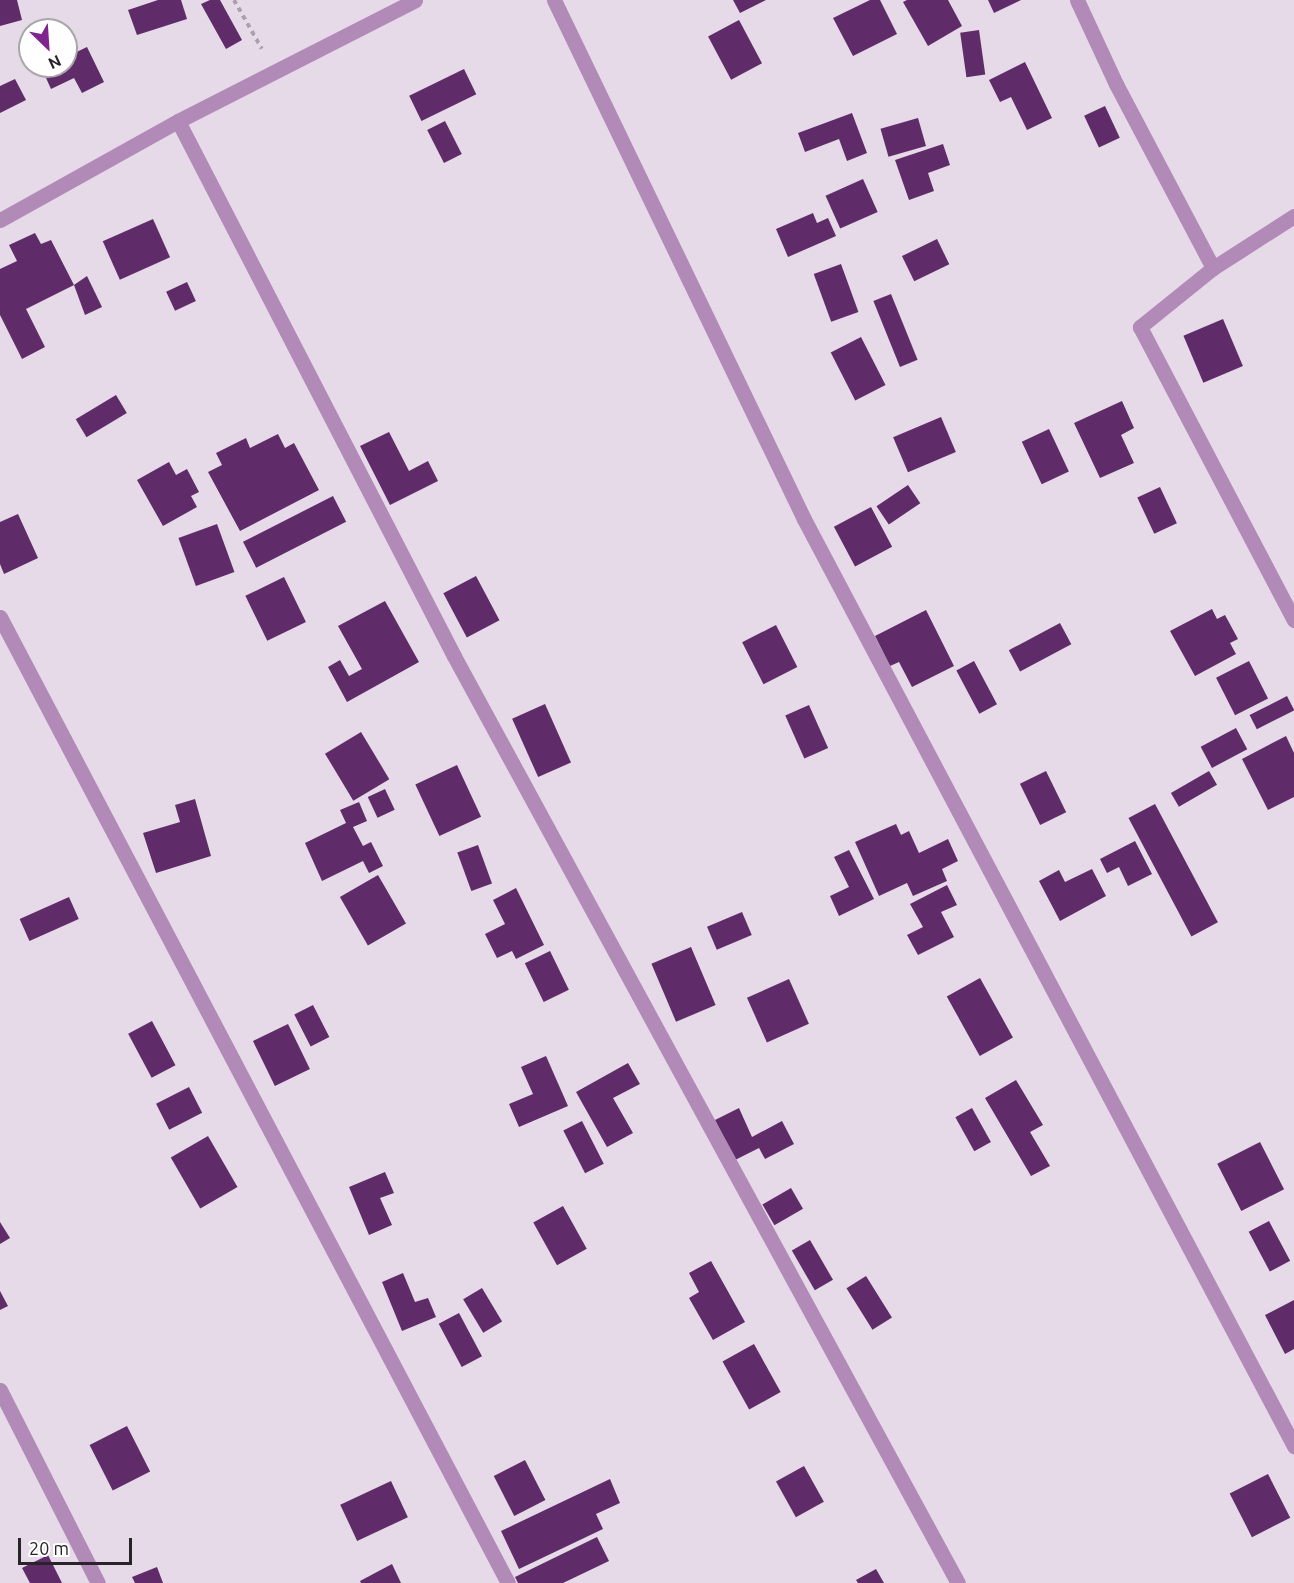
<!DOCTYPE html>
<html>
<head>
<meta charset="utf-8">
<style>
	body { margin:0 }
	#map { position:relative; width:1294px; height:1583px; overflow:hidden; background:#e6dae8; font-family:Ubuntu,sans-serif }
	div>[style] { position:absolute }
	.building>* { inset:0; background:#5f2b68; transform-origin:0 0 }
	.path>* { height:4px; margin-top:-2px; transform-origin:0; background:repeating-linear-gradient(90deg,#aba1ad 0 4.5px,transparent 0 9px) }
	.street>* { height:15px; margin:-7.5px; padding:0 7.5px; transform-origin:7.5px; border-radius:7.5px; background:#b18ab7 }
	span { translate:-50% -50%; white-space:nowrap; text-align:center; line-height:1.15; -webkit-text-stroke:6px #fff; paint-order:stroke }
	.north { position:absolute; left:18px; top:18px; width:60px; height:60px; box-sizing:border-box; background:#fff; border:2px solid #a9a7aa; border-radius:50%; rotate:155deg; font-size:16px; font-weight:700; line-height:24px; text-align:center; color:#29242a }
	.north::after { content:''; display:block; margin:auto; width:21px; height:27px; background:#802490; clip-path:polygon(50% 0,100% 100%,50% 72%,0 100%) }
	.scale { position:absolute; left:18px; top:1538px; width:114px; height:27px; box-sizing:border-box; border:3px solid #29242a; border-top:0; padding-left:8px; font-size:18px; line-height:21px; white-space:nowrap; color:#29242a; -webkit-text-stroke:4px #fff; paint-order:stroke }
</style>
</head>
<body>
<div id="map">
	<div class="building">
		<div style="clip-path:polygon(0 0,17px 0,22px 20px,0 26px)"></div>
		<div style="clip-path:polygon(158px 0,181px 0,187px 19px,137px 35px,128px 10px)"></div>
		<div style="clip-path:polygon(210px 0,220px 0,242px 40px,226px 49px,201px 4px)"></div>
		<div style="clip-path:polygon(733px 0,766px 0,740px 13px)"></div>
		<div style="clip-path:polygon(870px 0,880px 0,897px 34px,853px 56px,833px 18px)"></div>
		<div style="clip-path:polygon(907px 0,948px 0,962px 26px,928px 46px,903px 2px)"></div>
		<div style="clip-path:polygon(988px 0,1021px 0,994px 13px)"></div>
		<div style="left:739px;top:20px;width:49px;height:35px;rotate:62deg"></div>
		<div style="left:979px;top:30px;width:45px;height:19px;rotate:82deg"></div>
		<div style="clip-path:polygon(87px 47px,104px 82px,82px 93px,74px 78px,51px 89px,42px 69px,66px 66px,66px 57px)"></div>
		<div style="clip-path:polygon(1025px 62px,1052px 118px,1027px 130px,1011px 97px,1000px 102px,989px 80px)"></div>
		<div style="left:464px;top:69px;width:28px;height:61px;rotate:64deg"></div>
		<div style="clip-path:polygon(15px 79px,26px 100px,0 113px,0 86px)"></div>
		<div style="left:1105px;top:106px;width:35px;height:23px;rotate:65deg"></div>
		<div style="clip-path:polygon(852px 113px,867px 153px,847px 161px,839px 139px,805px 152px,798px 133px)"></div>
		<div style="left:918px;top:118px;width:29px;height:39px;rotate:74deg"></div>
		<div style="left:445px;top:121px;width:37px;height:20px;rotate:63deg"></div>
		<div style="clip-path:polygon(943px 144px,950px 165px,928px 173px,934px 191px,909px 200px,895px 160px)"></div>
		<div style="left:863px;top:179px;width:36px;height:41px;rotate:66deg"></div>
		<div style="clip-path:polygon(813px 213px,817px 223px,828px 218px,836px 236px,788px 257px,776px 229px)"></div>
		<div style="left:153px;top:219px;width:42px;height:55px;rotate:66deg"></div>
		<div style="clip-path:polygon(35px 233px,41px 244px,51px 240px,74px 285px,26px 309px,45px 347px,22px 359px,0 315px,0 269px,17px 261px,9px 245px)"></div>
		<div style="left:937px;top:239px;width:28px;height:39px;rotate:64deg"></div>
		<div style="left:841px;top:264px;width:51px;height:29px;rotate:70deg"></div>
		<div style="clip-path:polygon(87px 276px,102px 307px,85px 315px,74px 285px)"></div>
		<div style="left:187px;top:282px;width:21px;height:23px;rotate:65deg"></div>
		<div style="left:891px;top:294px;width:71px;height:19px;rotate:68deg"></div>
		<div style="left:1223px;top:319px;width:51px;height:43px;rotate:67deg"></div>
		<div style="left:861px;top:337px;width:54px;height:34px;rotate:63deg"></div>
		<div style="left:116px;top:395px;width:21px;height:47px;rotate:59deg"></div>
		<div style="clip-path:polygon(1122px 401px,1134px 428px,1121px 435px,1134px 463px,1100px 478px,1074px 423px)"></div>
		<div style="left:941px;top:417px;width:38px;height:52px;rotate:67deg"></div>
		<div style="left:1049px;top:429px;width:47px;height:30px;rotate:65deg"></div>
		<div style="clip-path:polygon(389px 432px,409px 471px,428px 461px,438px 481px,390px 505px,360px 446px)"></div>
		<div style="clip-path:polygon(278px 434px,285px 448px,294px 443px,319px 490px,240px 531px,208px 472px,222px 465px,216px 453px,246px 438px,250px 448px)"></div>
		<div style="clip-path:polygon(169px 462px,176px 475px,187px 469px,199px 492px,191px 496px,197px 507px,163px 526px,137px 480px)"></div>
		<div style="left:908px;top:485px;width:22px;height:38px;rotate:56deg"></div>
		<div style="left:1160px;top:487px;width:40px;height:25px;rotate:65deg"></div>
		<div style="left:333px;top:496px;width:29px;height:101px;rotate:63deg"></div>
		<div style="left:871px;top:507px;width:45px;height:42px;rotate:62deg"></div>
		<div style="clip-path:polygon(18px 514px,38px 558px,4px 574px,0 564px,0 522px)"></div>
		<div style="left:217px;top:524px;width:51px;height:41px;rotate:70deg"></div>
		<div style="left:476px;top:576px;width:50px;height:37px;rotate:62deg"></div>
		<div style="left:284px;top:577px;width:50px;height:43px;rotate:64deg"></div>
		<div style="clip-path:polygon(385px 601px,419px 662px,347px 702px,328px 667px,340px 660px,349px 676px,362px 669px,338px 626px)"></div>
		<div style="clip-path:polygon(1212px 609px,1217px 619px,1225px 615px,1238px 639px,1230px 643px,1236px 654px,1195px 676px,1170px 631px)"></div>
		<div style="clip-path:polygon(926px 610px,954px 666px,912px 687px,899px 662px,890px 666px,875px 636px)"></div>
		<div style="left:1060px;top:623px;width:24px;height:58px;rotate:62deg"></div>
		<div style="left:776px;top:625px;width:47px;height:38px;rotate:63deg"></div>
		<div style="left:974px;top:661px;width:49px;height:20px;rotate:62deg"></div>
		<div style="left:1249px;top:661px;width:42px;height:37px;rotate:63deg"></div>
		<div style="left:1287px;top:696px;width:16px;height:42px;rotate:63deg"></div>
		<div style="left:545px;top:704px;width:64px;height:36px;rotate:66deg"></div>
		<div style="left:809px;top:705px;width:47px;height:26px;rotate:66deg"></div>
		<div style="left:1236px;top:728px;width:24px;height:40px;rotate:62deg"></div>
		<div style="left:361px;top:732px;width:55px;height:42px;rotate:59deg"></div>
		<div style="clip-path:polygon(1286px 736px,1294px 753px,1294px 797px,1268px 810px,1242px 759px)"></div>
		<div style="left:457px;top:765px;width:57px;height:46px;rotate:65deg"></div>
		<div style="left:1046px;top:771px;width:46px;height:29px;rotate:64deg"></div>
		<div style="left:1209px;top:771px;width:16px;height:44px;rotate:60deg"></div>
		<div style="left:385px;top:789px;width:23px;height:19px;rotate:65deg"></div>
		<div style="clip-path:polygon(195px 799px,211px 856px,156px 873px,143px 833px,180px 822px,175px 805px)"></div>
		<div style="clip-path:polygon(359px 802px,367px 821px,353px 827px,363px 846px,371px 842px,383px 866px,369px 873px,363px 861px,322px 881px,305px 843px,346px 823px,340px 810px)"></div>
		<div style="left:1155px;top:804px;width:134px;height:30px;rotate:62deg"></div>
		<div style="clip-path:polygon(896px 824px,901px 835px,909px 831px,919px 853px,948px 839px,958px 861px,942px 869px,947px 881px,913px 896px,907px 883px,879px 896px,855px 842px)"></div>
		<div style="clip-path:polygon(1135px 841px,1152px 874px,1128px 886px,1119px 867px,1107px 873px,1100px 859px)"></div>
		<div style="left:478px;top:845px;width:41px;height:22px;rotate:70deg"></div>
		<div style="clip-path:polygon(849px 850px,874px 899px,839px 916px,830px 896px,849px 887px,834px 857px)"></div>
		<div style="clip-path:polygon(1092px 869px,1106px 896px,1060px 921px,1039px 881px,1059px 870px,1065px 882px)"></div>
		<div style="left:378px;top:875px;width:56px;height:44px;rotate:60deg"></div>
		<div style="clip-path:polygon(947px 885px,957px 905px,941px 912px,954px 937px,918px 955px,907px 935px,923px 927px,910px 904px)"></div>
		<div style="clip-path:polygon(516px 888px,544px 945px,516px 959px,512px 951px,497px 958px,485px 934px,505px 924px,493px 900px)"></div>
		<div style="left:69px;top:897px;width:24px;height:54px;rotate:66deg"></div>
		<div style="left:742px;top:912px;width:25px;height:38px;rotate:67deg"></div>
		<div style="left:691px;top:947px;width:63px;height:43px;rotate:67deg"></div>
		<div style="left:550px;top:951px;width:43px;height:28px;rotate:64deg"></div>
		<div style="left:980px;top:978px;width:68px;height:38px;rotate:61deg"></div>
		<div style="left:789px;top:979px;width:49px;height:46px;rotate:66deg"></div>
		<div style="left:313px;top:1005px;width:36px;height:21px;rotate:63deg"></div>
		<div style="left:152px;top:1021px;width:50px;height:27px;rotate:62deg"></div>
		<div style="left:288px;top:1024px;width:50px;height:39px;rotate:64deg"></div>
		<div style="clip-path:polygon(546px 1056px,568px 1106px,519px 1127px,509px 1104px,533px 1094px,521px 1067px)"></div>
		<div style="clip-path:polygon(628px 1063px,640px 1084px,613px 1098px,633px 1133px,607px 1147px,576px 1092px)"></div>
		<div style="clip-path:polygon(1016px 1080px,1043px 1125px,1030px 1132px,1050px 1166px,1031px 1176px,985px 1098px)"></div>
		<div style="left:189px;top:1087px;width:29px;height:37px;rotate:63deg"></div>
		<div style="clip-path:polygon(739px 1108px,752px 1137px,782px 1121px,794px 1144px,765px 1159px,759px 1148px,735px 1160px,715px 1120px)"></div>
		<div style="left:972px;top:1108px;width:39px;height:19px;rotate:61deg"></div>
		<div style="left:582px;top:1121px;width:48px;height:21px;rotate:63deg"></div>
		<div style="left:208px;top:1136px;width:59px;height:43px;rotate:60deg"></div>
		<div style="left:1260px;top:1142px;width:53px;height:48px;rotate:63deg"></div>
		<div style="clip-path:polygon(385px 1172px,394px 1193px,380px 1198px,392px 1225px,369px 1235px,349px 1187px)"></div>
		<div style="left:791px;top:1188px;width:24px;height:33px;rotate:60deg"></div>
		<div style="left:563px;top:1206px;width:49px;height:34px;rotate:61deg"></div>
		<div style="left:1269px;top:1221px;width:45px;height:23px;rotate:62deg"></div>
		<div style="clip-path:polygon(0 1222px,10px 1238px,0 1244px)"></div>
		<div style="left:810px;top:1240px;width:46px;height:21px;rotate:60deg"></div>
		<div style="clip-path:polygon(711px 1261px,745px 1322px,713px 1340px,689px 1298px,699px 1292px,689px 1273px)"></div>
		<div style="clip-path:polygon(403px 1273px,415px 1302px,428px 1298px,436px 1317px,402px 1331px,382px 1282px)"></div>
		<div style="left:866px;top:1276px;width:49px;height:23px;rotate:58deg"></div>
		<div style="left:482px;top:1288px;width:39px;height:22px;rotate:59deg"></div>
		<div style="clip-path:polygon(0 1291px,8px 1306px,0 1310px)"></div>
		<div style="clip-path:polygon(1294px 1300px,1294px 1349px,1285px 1354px,1265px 1315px)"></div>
		<div style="left:459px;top:1313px;width:49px;height:23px;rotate:62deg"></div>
		<div style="left:754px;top:1344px;width:55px;height:36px;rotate:61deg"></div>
		<div style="left:127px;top:1426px;width:51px;height:42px;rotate:63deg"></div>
		<div style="left:525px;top:1460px;width:45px;height:35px;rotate:63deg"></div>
		<div style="left:804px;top:1466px;width:41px;height:32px;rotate:61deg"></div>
		<div style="left:1268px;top:1474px;width:49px;height:43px;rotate:63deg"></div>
		<div style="clip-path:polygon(610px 1479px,620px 1503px,596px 1514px,603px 1529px,519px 1569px,501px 1531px)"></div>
		<div style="left:391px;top:1481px;width:40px;height:56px;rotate:65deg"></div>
		<div style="clip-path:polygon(597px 1537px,609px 1561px,563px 1583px,518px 1583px,515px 1577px)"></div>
		<div style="clip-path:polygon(48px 1555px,62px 1583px,30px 1583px,22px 1568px)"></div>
		<div style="clip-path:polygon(392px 1564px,401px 1583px,361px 1583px,360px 1581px)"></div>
		<div style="clip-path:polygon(157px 1567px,163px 1583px,135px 1583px,132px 1577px)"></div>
		<div style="clip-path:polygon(876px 1569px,884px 1583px,858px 1583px,856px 1580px)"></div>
	</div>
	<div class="path">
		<div style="left:234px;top:0;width:56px;rotate:60.3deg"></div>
	</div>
	<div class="street">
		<div style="left:554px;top:0;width:576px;rotate:64.28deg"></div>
		<div style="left:804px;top:519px;width:1049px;rotate:62.14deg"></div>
		<div style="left:1077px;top:0;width:93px;rotate:65.1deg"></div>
		<div style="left:1116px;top:84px;width:208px;rotate:62.2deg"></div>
		<div style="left:1213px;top:268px;width:94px;rotate:141.1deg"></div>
		<div style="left:1140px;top:327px;width:331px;rotate:62.3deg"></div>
		<div style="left:178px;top:121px;width:602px;rotate:62.71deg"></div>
		<div style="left:454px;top:656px;width:1055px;rotate:61.47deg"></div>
		<div style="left:0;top:220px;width:204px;rotate:-29.1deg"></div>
		<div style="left:178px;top:121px;width:266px;rotate:-27deg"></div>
		<div style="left:1213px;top:268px;width:96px;rotate:-32.7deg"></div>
		<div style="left:0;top:617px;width:1091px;rotate:62.26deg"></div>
		<div style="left:0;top:1390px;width:216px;rotate:63.1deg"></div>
	</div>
	<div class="north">N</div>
	<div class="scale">20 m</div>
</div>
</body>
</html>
